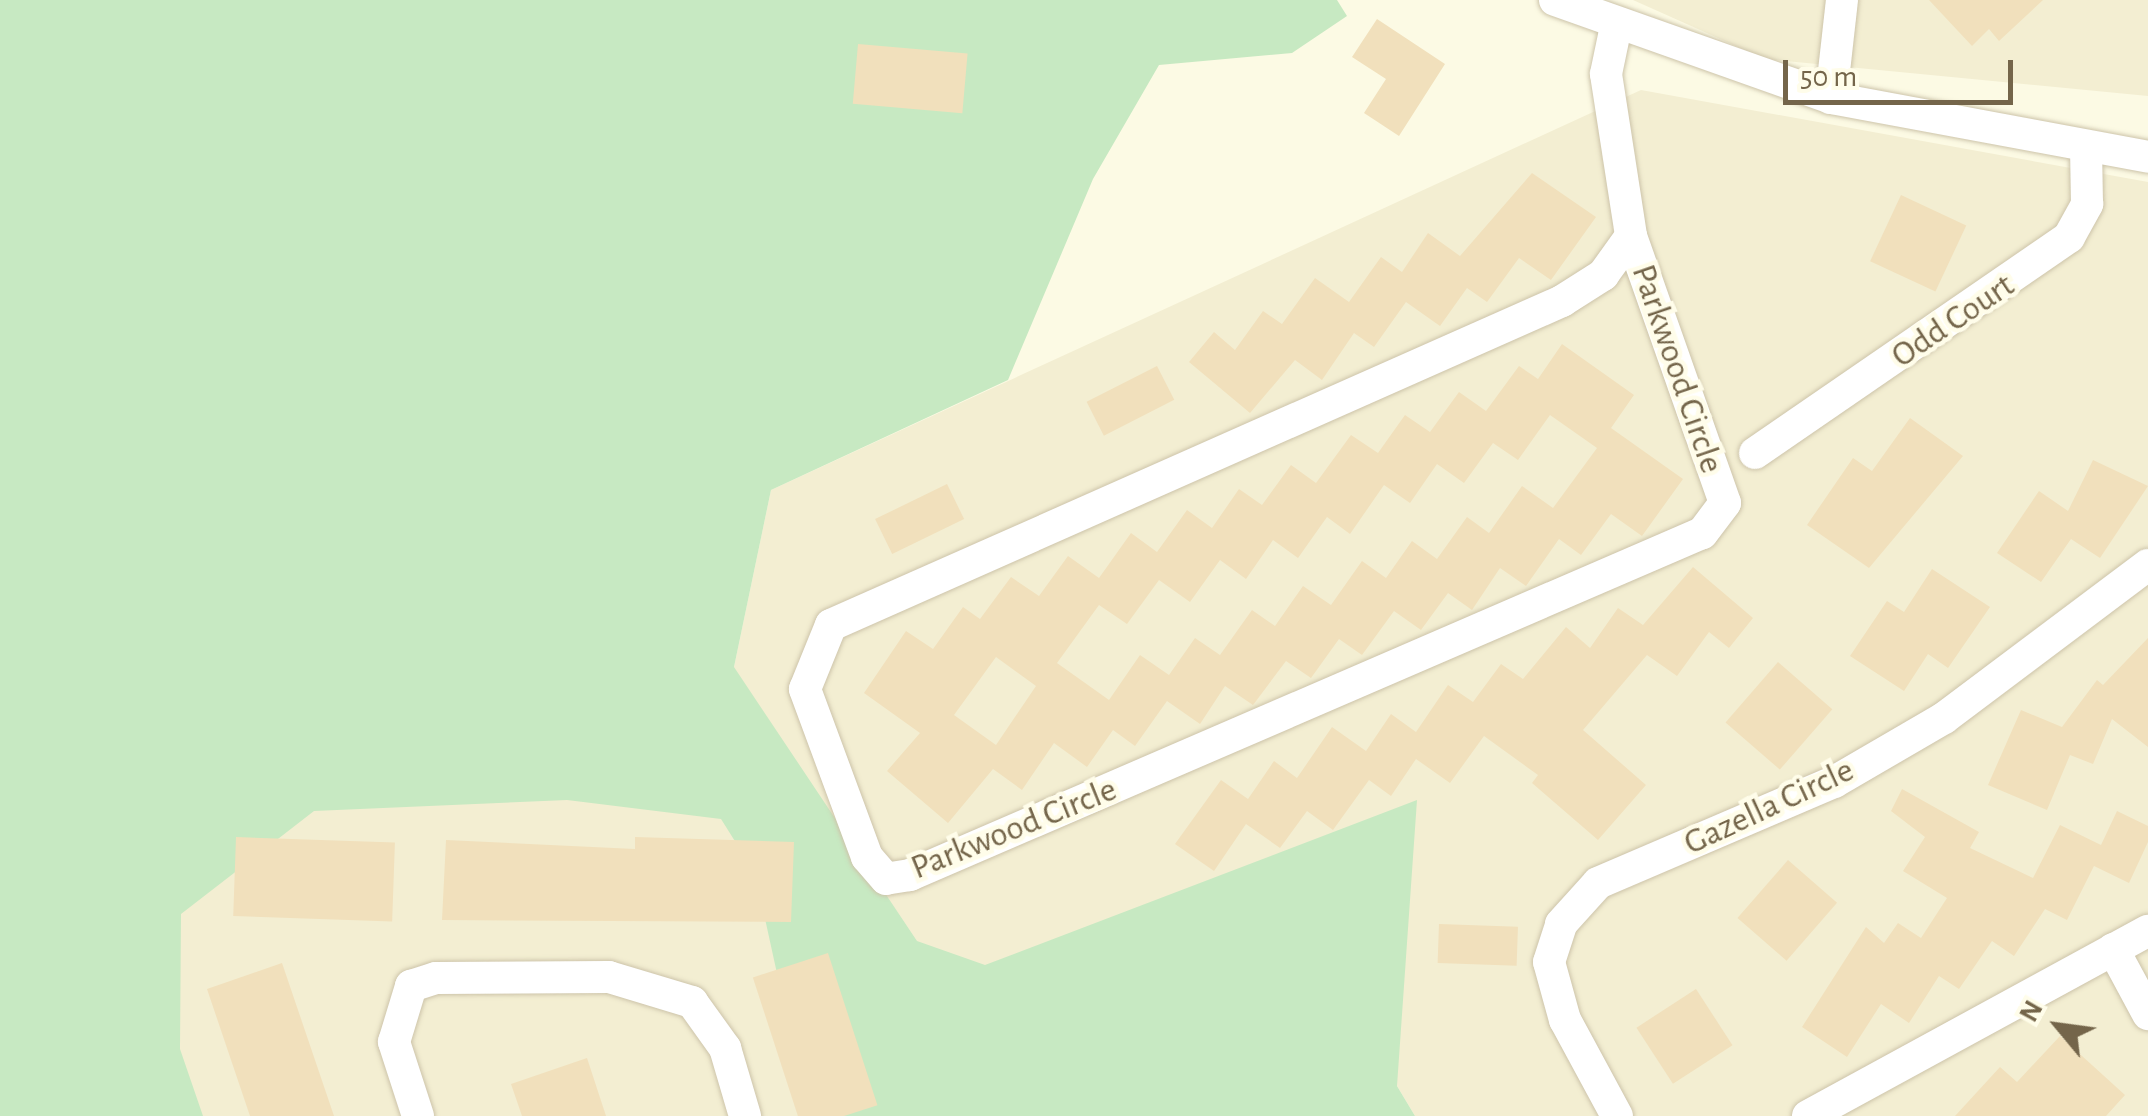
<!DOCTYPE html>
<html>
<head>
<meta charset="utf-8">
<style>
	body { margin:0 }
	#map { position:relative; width:2148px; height:1116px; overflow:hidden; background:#fcfae4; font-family:"Alegreya Sans",sans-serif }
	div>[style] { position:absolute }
	.residential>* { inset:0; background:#f3eed2 }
	.green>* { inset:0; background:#c7e9c2 }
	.building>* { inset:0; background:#f1e0bc; transform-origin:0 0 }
	.roads { filter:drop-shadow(0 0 2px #cdc4aa) drop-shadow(0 0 2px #cdc4aa) }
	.minor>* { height:32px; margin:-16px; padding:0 16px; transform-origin:16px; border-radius:16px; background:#fff }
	span { translate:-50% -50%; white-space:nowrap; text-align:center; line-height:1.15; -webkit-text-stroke:9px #fffdea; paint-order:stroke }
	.street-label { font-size:35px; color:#74654a }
	.north { position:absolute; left:2008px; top:976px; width:100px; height:100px; -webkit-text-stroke:8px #fffdea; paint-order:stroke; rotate:299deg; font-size:28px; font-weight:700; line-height:40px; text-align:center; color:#74654a }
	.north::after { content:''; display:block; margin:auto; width:35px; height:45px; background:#74654a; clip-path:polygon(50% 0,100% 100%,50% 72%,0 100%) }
	.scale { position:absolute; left:1783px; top:60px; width:230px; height:45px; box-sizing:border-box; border:5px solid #74654a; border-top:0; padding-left:12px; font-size:30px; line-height:35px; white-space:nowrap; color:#74654a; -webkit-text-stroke:8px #fffdea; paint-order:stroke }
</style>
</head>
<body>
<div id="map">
	<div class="residential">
		<div style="clip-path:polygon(1633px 0,2148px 0,2148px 96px,1765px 59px)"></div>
		<div style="clip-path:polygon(1641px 90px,2148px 182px,2148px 1116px,1415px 1116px,1397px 1086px,977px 1116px,174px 1116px,59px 754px,734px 667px,771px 490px)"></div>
	</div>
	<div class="green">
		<div style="clip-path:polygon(0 0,1337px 0,1347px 16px,1292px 53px,1159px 65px,1093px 179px,1008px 380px,771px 490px,734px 667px,917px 941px,985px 965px,1417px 800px,1397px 1086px,1415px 1116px,819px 1116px,794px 1051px,755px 873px,721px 819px,567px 800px,314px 811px,181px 914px,180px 1049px,203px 1116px,0 1116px)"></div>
	</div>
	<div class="building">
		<div style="clip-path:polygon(1929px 0,2043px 0,1999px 41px,1989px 29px,1972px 46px)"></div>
		<div style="clip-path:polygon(1377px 19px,1445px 64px,1399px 136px,1364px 113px,1386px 79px,1352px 57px)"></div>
		<div style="left:858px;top:44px;width:110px;height:60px;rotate:5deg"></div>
		<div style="clip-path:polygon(1532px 173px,1596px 217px,1551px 280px,1519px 258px,1487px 302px,1467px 288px,1440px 326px,1406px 302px,1374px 347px,1354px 333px,1322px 380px,1295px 360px,1250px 413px,1189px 362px,1214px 332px,1235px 350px,1263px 311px,1282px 324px,1315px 278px,1349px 302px,1381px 257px,1402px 272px,1428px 233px,1460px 256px)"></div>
		<div style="left:1901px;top:195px;width:72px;height:73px;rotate:25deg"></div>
		<div style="clip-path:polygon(evenodd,1562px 344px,1634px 395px,1611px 428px,1683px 479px,1642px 536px,1611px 514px,1581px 555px,1559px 539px,1526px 586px,1500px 568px,1472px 610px,1448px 593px,1421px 630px,1394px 611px,1362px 655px,1339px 639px,1311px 678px,1286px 661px,1253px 705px,1225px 686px,1200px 724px,1167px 701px,1135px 746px,1113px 730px,1087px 767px,1054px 743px,1022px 790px,993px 769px,948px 823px,887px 771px,920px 733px,864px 693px,906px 631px,933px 649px,963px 607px,980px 619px,1011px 577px,1039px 596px,1068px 556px,1099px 578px,1131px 533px,1157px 552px,1187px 510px,1212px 528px,1239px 489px,1262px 505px,1291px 465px,1316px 483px,1351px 435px,1378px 453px,1405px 415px,1430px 432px,1459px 392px,1486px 411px,1519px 366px,1538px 379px,1562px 344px,1550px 415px,1597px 448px,1553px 508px,1522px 486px,1489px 533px,1467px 517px,1437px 559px,1412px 541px,1386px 578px,1362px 561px,1331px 605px,1303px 586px,1275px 626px,1252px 610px,1220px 655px,1195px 638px,1169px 675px,1140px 655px,1109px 700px,1057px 663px,1099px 605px,1127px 624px,1159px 580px,1190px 602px,1220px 560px,1246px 579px,1273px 540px,1298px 558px,1327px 517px,1350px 534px,1384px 485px,1410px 503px,1437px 464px,1464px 483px,1493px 443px,1518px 460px,1550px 415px,1562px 344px,996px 657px,1036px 686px,996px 745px,954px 715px,996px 657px)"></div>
		<div style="left:1157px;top:366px;width:38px;height:79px;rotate:63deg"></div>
		<div style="clip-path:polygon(1910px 418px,1963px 456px,1869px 568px,1807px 525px,1853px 458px,1872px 471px)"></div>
		<div style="clip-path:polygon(2093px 460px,2148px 486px,2100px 558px,2071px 539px,2041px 582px,1997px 553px,2039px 491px,2068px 511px)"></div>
		<div style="left:947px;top:484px;width:39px;height:80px;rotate:64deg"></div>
		<div style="clip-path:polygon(1693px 567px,1753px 618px,1729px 648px,1709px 632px,1677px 676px,1647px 655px,1583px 730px,1646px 785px,1598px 840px,1532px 783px,1538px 775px,1484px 736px,1450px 783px,1416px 759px,1391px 796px,1369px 780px,1333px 830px,1307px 811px,1280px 848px,1246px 824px,1214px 871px,1175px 844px,1221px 780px,1248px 799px,1274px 761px,1297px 778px,1332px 727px,1366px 751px,1391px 714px,1416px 732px,1448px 685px,1473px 702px,1501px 664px,1523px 679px,1566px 627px,1590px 648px,1618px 608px,1643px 625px)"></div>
		<div style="clip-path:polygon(1932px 569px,1990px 607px,1948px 668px,1928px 654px,1904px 691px,1850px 656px,1887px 601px,1904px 612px)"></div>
		<div style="clip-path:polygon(2148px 638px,2148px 747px,2112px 719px,2093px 764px,2070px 755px,2047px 810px,1988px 785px,2021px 710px,2062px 727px,2097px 680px,2103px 685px)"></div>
		<div style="left:1778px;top:662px;width:72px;height:80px;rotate:41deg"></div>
		<div style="clip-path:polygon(1902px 789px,1979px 832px,1970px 848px,2033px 878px,2060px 825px,2101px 845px,2117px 811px,2148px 826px,2148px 842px,2129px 883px,2094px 866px,2067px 920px,2045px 909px,2014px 956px,1992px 941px,1959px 989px,1939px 976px,1909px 1023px,1881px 1004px,1847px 1057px,1802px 1027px,1866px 927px,1884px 943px,1898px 923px,1921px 938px,1947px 898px,1903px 871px,1925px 837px,1891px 811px)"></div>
		<div style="left:236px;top:837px;width:159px;height:79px;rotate:2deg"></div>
		<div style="clip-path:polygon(635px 837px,794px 842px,791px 922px,442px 920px,446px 840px,635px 849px)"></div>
		<div style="left:1788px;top:860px;width:65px;height:77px;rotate:41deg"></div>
		<div style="left:1439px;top:924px;width:79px;height:39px;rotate:2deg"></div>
		<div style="left:828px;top:953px;width:160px;height:79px;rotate:72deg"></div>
		<div style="clip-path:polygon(282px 963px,334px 1116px,250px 1116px,207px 989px)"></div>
		<div style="left:1696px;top:989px;width:67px;height:71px;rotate:57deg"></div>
		<div style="clip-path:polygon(2060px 1036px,2125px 1095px,2106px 1116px,1955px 1116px,2000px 1067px,2017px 1082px)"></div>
		<div style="clip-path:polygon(587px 1058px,606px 1116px,522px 1116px,511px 1084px)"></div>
	</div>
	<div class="roads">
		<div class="minor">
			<div style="left:1555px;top:0;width:293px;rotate:19.5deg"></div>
			<div style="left:1831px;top:98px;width:322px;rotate:10.5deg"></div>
			<div style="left:1616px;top:26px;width:49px;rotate:101.8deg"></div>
			<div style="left:1606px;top:74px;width:164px;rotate:81.2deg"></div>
			<div style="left:1831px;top:98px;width:99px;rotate:-83.6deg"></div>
			<div style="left:1631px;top:236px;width:283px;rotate:70.6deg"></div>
			<div style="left:1725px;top:503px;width:38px;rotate:127deg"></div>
			<div style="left:1702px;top:533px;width:863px;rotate:156.64deg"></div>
			<div style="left:910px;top:875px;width:24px;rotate:171deg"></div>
			<div style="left:886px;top:879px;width:29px;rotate:-131deg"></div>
			<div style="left:867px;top:857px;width:179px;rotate:-110.3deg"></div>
			<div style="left:805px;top:689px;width:69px;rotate:-67.9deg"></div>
			<div style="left:831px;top:625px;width:800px;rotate:-23.9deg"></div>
			<div style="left:1562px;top:301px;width:49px;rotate:-32.4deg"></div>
			<div style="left:1603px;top:275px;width:48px;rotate:-54.3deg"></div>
			<div style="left:1755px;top:453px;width:381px;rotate:-34.5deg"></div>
			<div style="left:2069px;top:237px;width:38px;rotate:-61deg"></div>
			<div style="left:2087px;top:204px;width:58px;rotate:-91deg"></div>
			<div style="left:2113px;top:949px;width:74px;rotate:61.7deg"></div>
			<div style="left:418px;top:1116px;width:78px;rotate:-108deg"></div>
			<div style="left:394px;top:1042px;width:59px;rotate:-73.1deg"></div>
			<div style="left:411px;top:986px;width:26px;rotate:-18deg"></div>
			<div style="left:436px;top:978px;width:173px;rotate:-0.3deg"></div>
			<div style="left:609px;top:977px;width:87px;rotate:16.8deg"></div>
			<div style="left:692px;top:1002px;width:57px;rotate:54.3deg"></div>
			<div style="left:725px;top:1048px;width:71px;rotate:73.6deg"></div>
			<div style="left:1617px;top:1116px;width:109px;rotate:-118.4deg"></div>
			<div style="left:1565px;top:1020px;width:60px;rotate:-105.4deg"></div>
			<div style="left:1549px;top:962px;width:40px;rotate:-72deg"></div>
			<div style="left:1561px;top:924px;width:55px;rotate:-47.9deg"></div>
			<div style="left:1598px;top:883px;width:257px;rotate:-23.2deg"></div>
			<div style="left:1834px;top:782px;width:127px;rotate:-30.2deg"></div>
			<div style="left:1944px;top:718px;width:255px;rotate:-36.9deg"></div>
			<div style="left:1808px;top:1116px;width:387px;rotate:-28.6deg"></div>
		</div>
	</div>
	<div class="street-label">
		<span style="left:1953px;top:321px;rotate:-34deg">Odd Court</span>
		<span style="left:1677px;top:369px;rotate:71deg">Parkwood Circle</span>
		<span style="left:1769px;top:807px;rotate:-25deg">Gazella Circle</span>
		<span style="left:1014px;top:829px;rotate:-22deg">Parkwood Circle</span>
	</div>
	<div class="north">N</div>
	<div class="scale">50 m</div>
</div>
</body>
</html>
